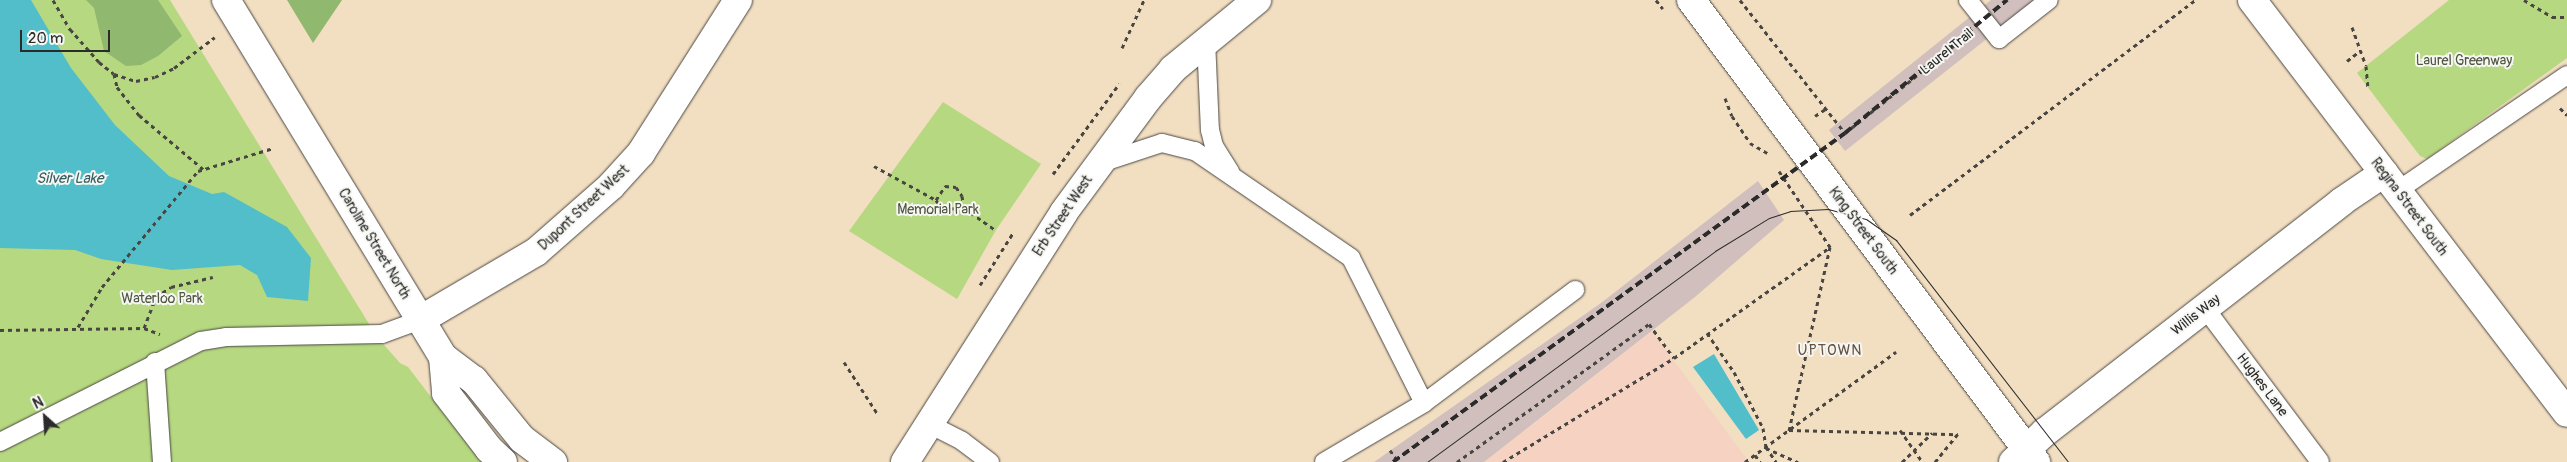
<!DOCTYPE html>
<html>
<head>
<meta charset="utf-8">
<style>
	body { margin:0 }
	#map { position:relative; width:2567px; height:462px; overflow:hidden; background:#f2dec1; font-family:Pangolin,sans-serif }
	div>[style] { position:absolute }
	.built>* { inset:0; background:#f5d2c2 }
	.industrial>* { inset:0; background:#d1bfbd }
	.green>* { inset:0; background:#b6d880 }
	.forest>* { inset:0; background:#90b86e }
	.water>* { inset:0; background:#51bec9 }
	.path>* { height:3px; margin-top:-1.5px; transform-origin:0; background:repeating-linear-gradient(90deg,#494642 0 4px,transparent 0 8px) }
	.roads { filter:drop-shadow(0 0 1px #494642) drop-shadow(0 0 1px #494642) }
	.service>* { height:18px; margin:-9px; padding:0 9px; transform-origin:9px; border-radius:9px; background:#fff }
	.minor>* { height:28px; margin:-14px; padding:0 14px; transform-origin:14px; border-radius:14px; background:#fff }
	.tertiary>* { height:28px; margin:-14px; padding:0 14px; transform-origin:14px; border-radius:14px; background:#fff }
	.secondary>* { height:28px; margin:-14px; padding:0 14px; transform-origin:14px; border-radius:14px; background:#fff }
	.tram>* { height:1px; margin:-0.5px; padding:0 0.5px; transform-origin:0.5px; border-radius:0.5px; background:#2b2b2b }
	.rail>* { height:4px; margin-top:-2px; transform-origin:0; background:repeating-linear-gradient(90deg,#2b2b2b 0 8px,transparent 0 12px) }
	span { translate:-50% -50%; white-space:nowrap; text-align:center; line-height:1.15; -webkit-text-stroke:4px #f6f6f2; paint-order:stroke }
	.street-label { font-size:14px; color:#2b2b2b }
	.park-label { font-size:14px; color:#4e5640 }
	.water-label { font-size:15px; color:#385e62; font-style:italic }
	.neighbourhood-label { font-size:15px; color:#655342; letter-spacing:1px }
	.north { position:absolute; left:20px; top:392px; width:50px; height:50px; -webkit-text-stroke:4px #f6f6f2; paint-order:stroke; rotate:334deg; font-size:14px; font-weight:700; line-height:20px; text-align:center; color:#2b2b2b }
	.north::after { content:''; display:block; margin:auto; width:18px; height:22px; background:#2b2b2b; clip-path:polygon(50% 0,100% 100%,50% 72%,0 100%) }
	.scale { position:absolute; left:20px; top:30px; width:90px; height:22px; box-sizing:border-box; border:2px solid #2b2b2b; border-top:0; padding-left:6px; font-size:15px; line-height:18px; white-space:nowrap; color:#2b2b2b; -webkit-text-stroke:4px #f6f6f2; paint-order:stroke }
</style>
</head>
<body>
<div id="map">
	<div class="built">
		<div style="clip-path:polygon(1652px 331px,1749px 462px,1484px 462px,1552px 410px)"></div>
	</div>
	<div class="industrial">
		<div style="clip-path:polygon(1991px 0,2036px 0,1845px 151px,1829px 130px)"></div>
		<div style="clip-path:polygon(1758px 181px,1784px 220px,1695px 297px,1484px 462px,1374px 462px,1601px 303px)"></div>
	</div>
	<div class="green">
		<div style="clip-path:polygon(0 0,170px 0,377px 337px,400px 363px,408px 367px,481px 462px,0 462px)"></div>
		<div style="clip-path:polygon(2449px 0,2567px 0,2567px 58px,2427px 159px,2420px 156px,2357px 73px)"></div>
		<div style="clip-path:polygon(943px 102px,1041px 164px,996px 230px,957px 299px,849px 231px)"></div>
	</div>
	<div class="forest">
		<div style="clip-path:polygon(86px 0,158px 0,182px 36px,158px 56px,141px 65px,126px 66px,104px 51px,94px 8px)"></div>
		<div style="clip-path:polygon(287px 0,342px 0,313px 43px)"></div>
	</div>
	<div class="water">
		<div style="clip-path:polygon(0 0,31px 0,71px 68px,115px 125px,169px 176px,212px 194px,224px 192px,287px 227px,311px 258px,308px 301px,267px 297px,257px 275px,240px 265px,172px 270px,101px 259px,75px 250px,0 248px)"></div>
		<div style="clip-path:polygon(1714px 354px,1759px 430px,1746px 439px,1693px 367px)"></div>
	</div>
	<div class="path">
		<div style="left:53px;top:0;width:34px;rotate:60deg"></div>
		<div style="left:70px;top:29px;width:44px;rotate:48.7deg"></div>
		<div style="left:99px;top:62px;width:19px;rotate:39deg"></div>
		<div style="left:114px;top:74px;width:23px;rotate:18deg"></div>
		<div style="left:136px;top:81px;width:19px;rotate:-12deg"></div>
		<div style="left:155px;top:77px;width:21px;rotate:-25deg"></div>
		<div style="left:174px;top:68px;width:51px;rotate:-37.1deg"></div>
		<div style="left:1656px;top:0;width:11px;rotate:52deg"></div>
		<div style="left:1740px;top:0;width:169px;rotate:51.7deg"></div>
		<div style="left:1845px;top:133px;width:155px;rotate:-38.7deg"></div>
		<div style="left:2524px;top:0;width:33px;rotate:31deg"></div>
		<div style="left:2552px;top:17px;width:15px"></div>
		<div style="left:2352px;top:27px;width:41px;rotate:70.3deg"></div>
		<div style="left:2366px;top:66px;width:21px;rotate:85deg"></div>
		<div style="left:1122px;top:48px;width:53px;rotate:-65.4deg"></div>
		<div style="left:2347px;top:61px;width:16px;rotate:-38deg"></div>
		<div style="left:114px;top:74px;width:13px;rotate:77deg"></div>
		<div style="left:117px;top:87px;width:36px;rotate:52deg"></div>
		<div style="left:139px;top:115px;width:84px;rotate:40.2deg"></div>
		<div style="left:1725px;top:98px;width:19px;rotate:69deg"></div>
		<div style="left:1732px;top:116px;width:32px;rotate:56deg"></div>
		<div style="left:1750px;top:143px;width:20px;rotate:30deg"></div>
		<div style="left:2560px;top:108px;width:10px;rotate:45deg"></div>
		<div style="left:1815px;top:116px;width:14px;rotate:-34deg"></div>
		<div style="left:874px;top:166px;width:71px;rotate:28.7deg"></div>
		<div style="left:936px;top:200px;width:11px;rotate:56deg"></div>
		<div style="left:942px;top:209px;width:22px;rotate:-3deg"></div>
		<div style="left:964px;top:208px;width:39px;rotate:35deg"></div>
		<div style="left:1779px;top:171px;width:92px;rotate:56.1deg"></div>
		<div style="left:1830px;top:247px;width:188px;rotate:102.6deg"></div>
		<div style="left:1053px;top:174px;width:112px;rotate:-53.7deg"></div>
		<div style="left:936px;top:200px;width:17px;rotate:-57deg"></div>
		<div style="left:945px;top:186px;width:11px;rotate:5deg"></div>
		<div style="left:956px;top:187px;width:11px;rotate:56deg"></div>
		<div style="left:962px;top:196px;width:12px;rotate:81deg"></div>
		<div style="left:1910px;top:215px;width:357px;rotate:-37deg"></div>
		<div style="left:980px;top:285px;width:62px;rotate:-57.6deg"></div>
		<div style="left:78px;top:327px;width:47px;rotate:-59deg"></div>
		<div style="left:102px;top:287px;width:151px;rotate:-50.4deg"></div>
		<div style="left:198px;top:171px;width:78px;rotate:-17deg"></div>
		<div style="left:144px;top:328px;width:33px;rotate:-69deg"></div>
		<div style="left:156px;top:297px;width:18px;rotate:-34deg"></div>
		<div style="left:171px;top:287px;width:43px;rotate:-13.4deg"></div>
		<div style="left:0;top:330px;width:144px;rotate:-0.8deg"></div>
		<div style="left:144px;top:328px;width:17px;rotate:21deg"></div>
		<div style="left:1707px;top:333px;width:47px;rotate:55.3deg"></div>
		<div style="left:1734px;top:372px;width:63px;rotate:62.6deg"></div>
		<div style="left:1763px;top:428px;width:19px;rotate:81deg"></div>
		<div style="left:1766px;top:447px;width:18px;rotate:56deg"></div>
		<div style="left:844px;top:362px;width:61px;rotate:57.1deg"></div>
		<div style="left:1789px;top:430px;width:169px;rotate:1.4deg"></div>
		<div style="left:1900px;top:430px;width:39px;rotate:55deg"></div>
		<div style="left:1766px;top:448px;width:35px;rotate:24deg"></div>
		<div style="left:1390px;top:450px;width:14px;rotate:56deg"></div>
		<div style="left:1755px;top:455px;width:9px;rotate:54deg"></div>
		<div style="left:1457px;top:462px;width:236px;rotate:-35.7deg"></div>
		<div style="left:1649px;top:324px;width:42px;rotate:53.7deg"></div>
		<div style="left:1503px;top:462px;width:200px;rotate:-31.3deg"></div>
		<div style="left:1674px;top:358px;width:190px;rotate:-35.4deg"></div>
		<div style="left:1745px;top:462px;width:187px;rotate:-36.1deg"></div>
		<div style="left:1902px;top:462px;width:42px;rotate:-44deg"></div>
		<div style="left:1935px;top:462px;width:36px;rotate:-51deg"></div>
	</div>
	<div class="roads">
		<div class="service">
			<div style="left:1968px;top:0;width:50px;rotate:51.5deg"></div>
			<div style="left:1999px;top:39px;width:63px;rotate:-38deg"></div>
			<div style="left:1206px;top:40px;width:90px;rotate:87.5deg"></div>
			<div style="left:1210px;top:130px;width:16px;rotate:76deg"></div>
			<div style="left:1214px;top:146px;width:31px;rotate:58deg"></div>
			<div style="left:1101px;top:163px;width:64px;rotate:-18.2deg"></div>
			<div style="left:1162px;top:143px;width:34px;rotate:14deg"></div>
			<div style="left:1195px;top:151px;width:189px;rotate:34.4deg"></div>
			<div style="left:1351px;top:258px;width:162px;rotate:63.3deg"></div>
			<div style="left:2397px;top:191px;width:206px;rotate:-34.3deg"></div>
			<div style="left:2205px;top:308px;width:192px;rotate:53.2deg"></div>
			<div style="left:155px;top:362px;width:100px;rotate:86deg"></div>
			<div style="left:929px;top:424px;width:37px;rotate:27deg"></div>
			<div style="left:962px;top:441px;width:35px;rotate:37deg"></div>
			<div style="left:0;top:442px;width:225px;rotate:-26.7deg"></div>
			<div style="left:201px;top:341px;width:25px;rotate:-9deg"></div>
			<div style="left:226px;top:337px;width:156px;rotate:-1.1deg"></div>
			<div style="left:382px;top:334px;width:40px;rotate:-20.2deg"></div>
			<div style="left:1324px;top:462px;width:116px;rotate:-30.5deg"></div>
			<div style="left:1424px;top:403px;width:189px;rotate:-36.8deg"></div>
		</div>
		<div class="minor">
			<div style="left:420px;top:320px;width:134px;rotate:-30.4deg"></div>
			<div style="left:536px;top:252px;width:100px;rotate:-41.3deg"></div>
			<div style="left:611px;top:186px;width:45px;rotate:-47.7deg"></div>
			<div style="left:641px;top:153px;width:181px;rotate:-57.6deg"></div>
			<div style="left:2013px;top:462px;width:44px;rotate:-43.2deg"></div>
			<div style="left:2045px;top:432px;width:375px;rotate:-37.8deg"></div>
			<div style="left:2341px;top:202px;width:52px;rotate:-34deg"></div>
		</div>
		<div class="tertiary">
			<div style="left:2252px;top:0;width:519px;rotate:52.67deg"></div>
		</div>
		<div class="secondary">
			<div style="left:226px;top:0;width:418px;rotate:58.7deg"></div>
			<div style="left:443px;top:357px;width:39px;rotate:37deg"></div>
			<div style="left:474px;top:380px;width:76px;rotate:50.9deg"></div>
			<div style="left:522px;top:439px;width:39px;rotate:37deg"></div>
			<div style="left:1691px;top:0;width:577px;rotate:53.25deg"></div>
			<div style="left:443px;top:357px;width:36px;rotate:85deg"></div>
			<div style="left:446px;top:393px;width:71px;rotate:52.5deg"></div>
			<div style="left:489px;top:449px;width:19px;rotate:43deg"></div>
			<div style="left:905px;top:462px;width:296px;rotate:-57.5deg"></div>
			<div style="left:1064px;top:212px;width:142px;rotate:-53.6deg"></div>
			<div style="left:1148px;top:98px;width:38px;rotate:-49deg"></div>
			<div style="left:1173px;top:69px;width:109px;rotate:-39.4deg"></div>
		</div>
	</div>
	<div class="tram">
		<div style="left:1427px;top:462px;width:357px;rotate:-36.2deg"></div>
		<div style="left:1715px;top:251px;width:63px;rotate:-31.4deg"></div>
		<div style="left:1769px;top:218px;width:22px;rotate:-18deg"></div>
		<div style="left:1790px;top:211px;width:38px;rotate:-3deg"></div>
		<div style="left:1828px;top:209px;width:39px;rotate:15deg"></div>
		<div style="left:1866px;top:219px;width:37px;rotate:35deg"></div>
		<div style="left:1896px;top:240px;width:281px;rotate:52.2deg"></div>
	</div>
	<div class="rail">
		<div style="left:1393px;top:462px;width:559px;rotate:-36.05deg"></div>
		<div style="left:1845px;top:133px;width:210px;rotate:-39.4deg"></div>
	</div>
	<div class="street-label">
		<span style="left:1947px;top:52px;rotate:-39deg">Laurel Trail</span>
		<span style="left:2409px;top:207px;rotate:53deg">Regina Street South</span>
		<span style="left:584px;top:208px;rotate:-43deg">Dupont Street West</span>
		<span style="left:1063px;top:216px;rotate:-56deg">Erb Street West</span>
		<span style="left:1863px;top:231px;rotate:53deg">King Street South</span>
		<span style="left:374px;top:244px;rotate:59deg">Caroline Street North</span>
		<span style="left:2196px;top:315px;rotate:-38deg">Willis Way</span>
		<span style="left:2262px;top:385px;rotate:53deg">Hughes Lane</span>
	</div>
	<div class="park-label">
		<span style="left:2464px;top:61px">Laurel Greenway</span>
		<span style="left:938px;top:210px">Memorial Park</span>
		<span style="left:162px;top:299px">Waterloo Park</span>
	</div>
	<div class="water-label">
		<span style="left:70px;top:179px">Silver Lake</span>
	</div>
	<div class="neighbourhood-label">
		<span style="left:1830px;top:351px">UPTOWN</span>
	</div>
	<div class="north">N</div>
	<div class="scale">20 m</div>
</div>
</body>
</html>
